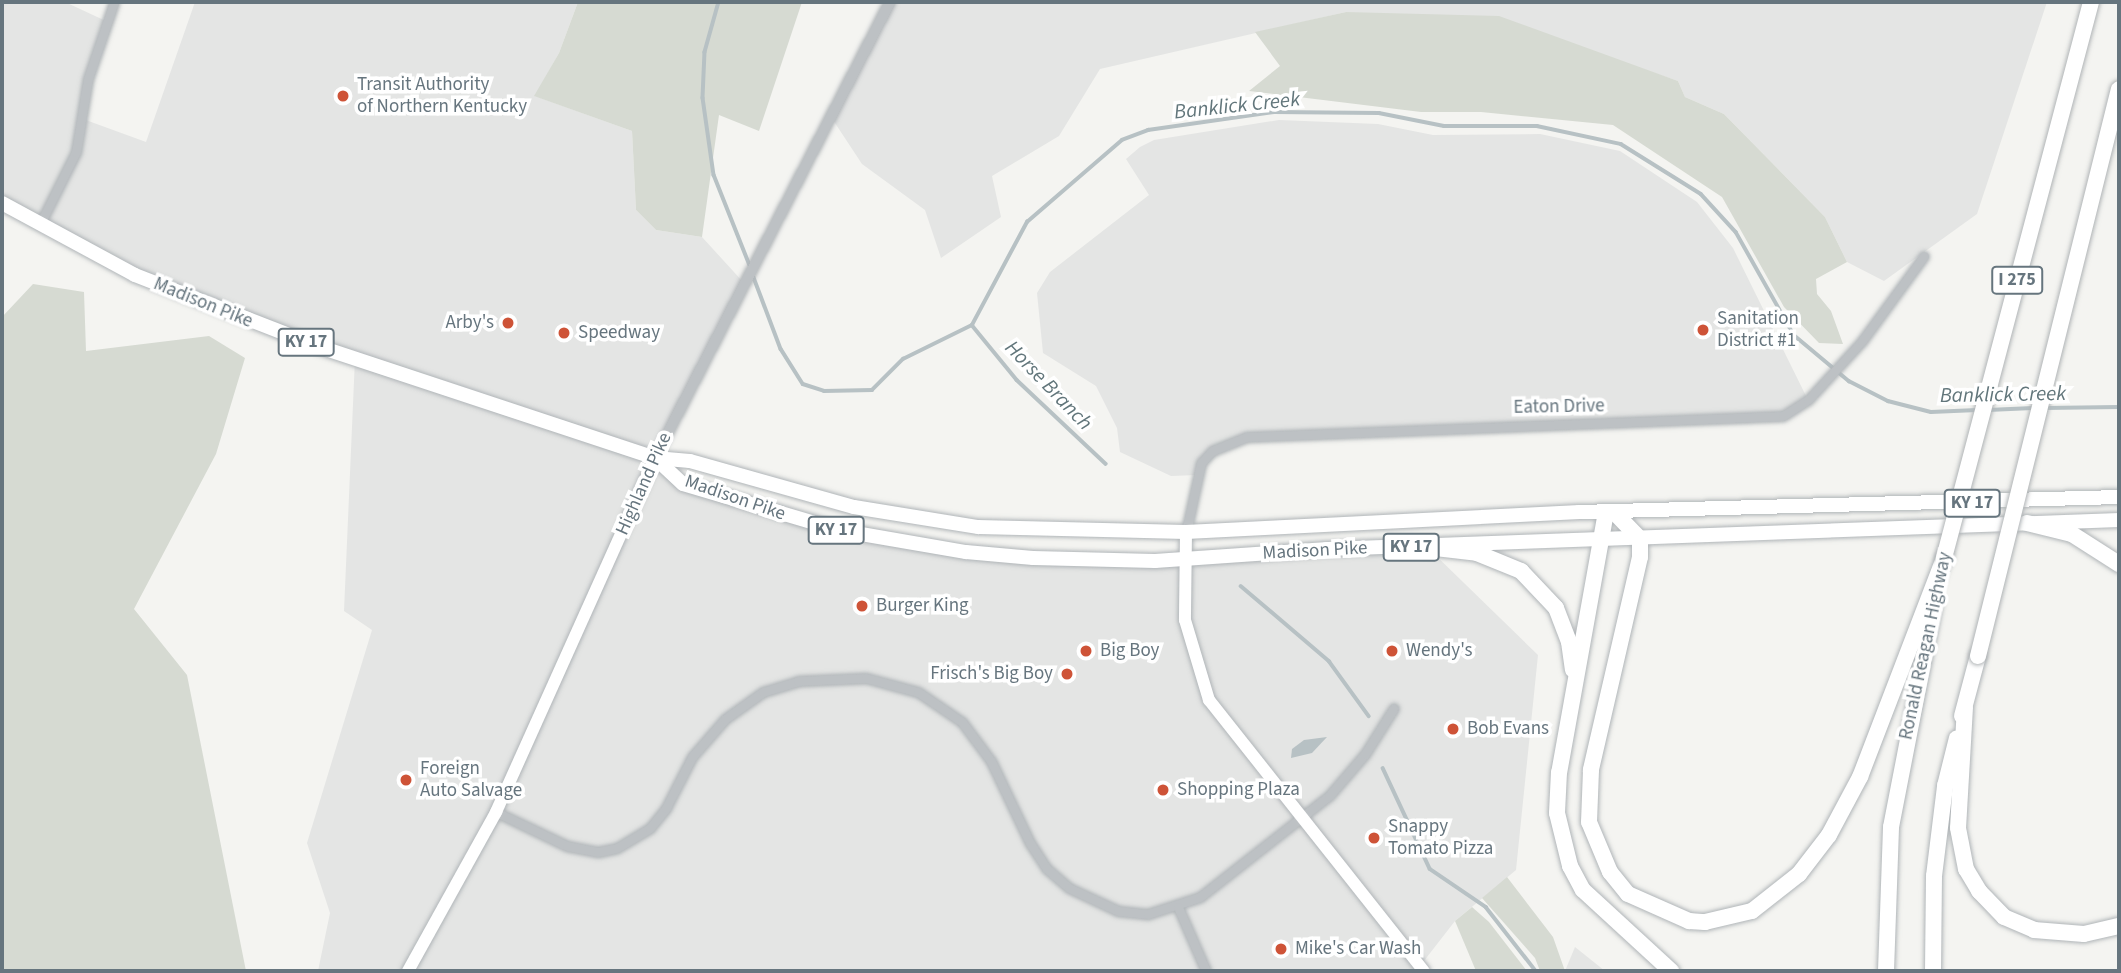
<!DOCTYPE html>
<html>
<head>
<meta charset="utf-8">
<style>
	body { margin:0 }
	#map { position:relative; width:2121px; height:973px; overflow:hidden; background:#f4f4f1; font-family:"Source Sans 3",sans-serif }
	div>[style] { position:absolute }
	.built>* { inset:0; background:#e4e5e4 }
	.green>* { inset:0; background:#d6dad2 }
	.water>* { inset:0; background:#b7c1c4 }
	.stream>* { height:3.5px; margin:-1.75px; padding:0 1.75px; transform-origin:1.75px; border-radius:1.75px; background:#b7c1c4 }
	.roads { filter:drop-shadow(0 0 2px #b0b5b8) drop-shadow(0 0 2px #b0b5b8) }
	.minor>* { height:9px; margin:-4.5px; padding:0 4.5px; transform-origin:4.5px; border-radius:4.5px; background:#bdc1c4 }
	.tertiary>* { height:10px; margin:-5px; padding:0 5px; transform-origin:5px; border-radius:5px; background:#bdc1c4 }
	.secondary>* { height:12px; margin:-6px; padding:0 6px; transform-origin:6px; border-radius:6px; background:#fff }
	.primary>* { height:14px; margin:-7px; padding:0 7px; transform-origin:7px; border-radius:7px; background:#fff }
	.motorway>* { height:16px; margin:-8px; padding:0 8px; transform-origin:8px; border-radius:8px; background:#fff }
	.bridges { filter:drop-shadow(0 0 2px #b0b4b6) drop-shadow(0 0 2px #b0b4b6) }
	.motorway-bridge>* { height:16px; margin:-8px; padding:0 8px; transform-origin:8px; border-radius:8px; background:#fff }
	.dots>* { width:19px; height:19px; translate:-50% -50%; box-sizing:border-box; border:4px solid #fff; border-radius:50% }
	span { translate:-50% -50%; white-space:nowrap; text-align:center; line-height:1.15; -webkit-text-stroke:7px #fff; paint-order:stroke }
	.shield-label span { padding:2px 5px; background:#fff; border:2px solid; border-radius:5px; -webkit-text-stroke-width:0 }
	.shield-label { font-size:18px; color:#66757e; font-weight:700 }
	.poi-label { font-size:19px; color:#66757e }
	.left { translate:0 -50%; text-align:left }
	.right { translate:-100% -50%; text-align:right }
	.street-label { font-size:19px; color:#66757e }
	.water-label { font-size:21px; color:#62767b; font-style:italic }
	.frame { position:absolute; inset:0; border:4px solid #66757e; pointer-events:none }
</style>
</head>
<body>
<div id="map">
	<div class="built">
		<div style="clip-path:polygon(2px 2px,65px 2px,108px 22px,96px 52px,83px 119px,146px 142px,195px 2px,578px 2px,559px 53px,535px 96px,632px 131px,636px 210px,656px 230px,702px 237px,744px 283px,655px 458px,682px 484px,767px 511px,1033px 558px,1427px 547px,1538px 655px,1516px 870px,1455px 921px,1420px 966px,1424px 971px,318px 971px,330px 913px,307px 843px,372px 630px,344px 611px,355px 358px,236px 317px,2px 203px)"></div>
		<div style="clip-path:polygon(890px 2px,2047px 2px,1977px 214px,1884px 281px,1847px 262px,1825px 217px,1724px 114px,1685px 97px,1678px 81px,1599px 54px,1346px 12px,1100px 69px,1059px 136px,992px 176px,1001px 217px,941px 258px,925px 210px,862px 164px,831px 117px)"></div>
		<div style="clip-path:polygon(1279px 120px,1378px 124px,1433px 135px,1540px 134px,1620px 151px,1697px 202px,1733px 248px,1808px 400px,1783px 416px,1264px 435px,1212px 451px,1197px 475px,1171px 476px,1120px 452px,1117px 428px,1096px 386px,1043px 353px,1037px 293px,1050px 272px,1149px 195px,1126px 159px,1140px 147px,1154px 140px)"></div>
		<div style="clip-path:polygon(1575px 947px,1605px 971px,1565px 971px)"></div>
	</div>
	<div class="green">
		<div style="clip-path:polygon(578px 2px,802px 2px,759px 131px,719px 115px,702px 237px,656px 230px,636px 210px,632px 131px,534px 96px,559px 53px)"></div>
		<div style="clip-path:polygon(1346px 12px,1499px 16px,1678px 81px,1685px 97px,1724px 114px,1825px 217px,1847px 262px,1816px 279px,1817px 294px,1831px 311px,1843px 344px,1819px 343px,1784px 307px,1722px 197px,1613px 125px,1481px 112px,1421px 112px,1249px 91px,1280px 66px,1255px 32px)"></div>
		<div style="clip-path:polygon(33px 284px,84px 292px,86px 351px,209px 336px,245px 358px,216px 454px,134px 609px,187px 675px,246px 971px,2px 971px,2px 317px)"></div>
		<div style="clip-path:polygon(1507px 877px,1553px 937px,1565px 971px,1540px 971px,1535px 958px,1482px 898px)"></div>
		<div style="clip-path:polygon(1472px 907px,1489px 922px,1527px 971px,1476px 971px,1455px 921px)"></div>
	</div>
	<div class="water">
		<div style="clip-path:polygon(1327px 737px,1312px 753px,1291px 758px,1292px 749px,1304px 740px)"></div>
	</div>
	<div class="stream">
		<div style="left:719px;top:2px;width:52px;rotate:105.6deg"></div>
		<div style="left:705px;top:52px;width:46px;rotate:92.5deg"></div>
		<div style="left:703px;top:98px;width:78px;rotate:81.9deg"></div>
		<div style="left:714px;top:175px;width:100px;rotate:68.3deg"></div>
		<div style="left:753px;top:275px;width:79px;rotate:69.3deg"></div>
		<div style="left:781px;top:349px;width:41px;rotate:57.8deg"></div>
		<div style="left:803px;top:384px;width:22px;rotate:18deg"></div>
		<div style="left:824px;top:391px;width:48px;rotate:-1.2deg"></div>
		<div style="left:872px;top:390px;width:44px;rotate:-45deg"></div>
		<div style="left:903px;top:359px;width:77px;rotate:-26.2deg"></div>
		<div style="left:972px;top:325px;width:117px;rotate:-61.9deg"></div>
		<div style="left:1027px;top:222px;width:125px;rotate:-40.8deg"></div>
		<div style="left:1122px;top:140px;width:28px;rotate:-21deg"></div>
		<div style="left:1148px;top:130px;width:127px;rotate:-8.1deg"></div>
		<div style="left:1274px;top:112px;width:105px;rotate:0.5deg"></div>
		<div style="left:1379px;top:113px;width:66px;rotate:11.3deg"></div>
		<div style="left:1444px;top:126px;width:93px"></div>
		<div style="left:1537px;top:126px;width:86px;rotate:12.1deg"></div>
		<div style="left:1621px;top:144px;width:94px;rotate:32deg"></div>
		<div style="left:1701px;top:194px;width:52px;rotate:47.4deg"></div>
		<div style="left:1736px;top:232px;width:118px;rotate:60.6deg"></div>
		<div style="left:1794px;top:335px;width:72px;rotate:39.9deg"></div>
		<div style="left:1849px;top:381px;width:44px;rotate:27.1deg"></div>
		<div style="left:1888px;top:401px;width:44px;rotate:14.3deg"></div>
		<div style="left:1931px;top:412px;width:46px;rotate:-2.5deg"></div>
		<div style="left:972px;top:325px;width:71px;rotate:50.7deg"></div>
		<div style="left:1017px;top:380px;width:122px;rotate:43.3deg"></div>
		<div style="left:2044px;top:408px;width:75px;rotate:-0.8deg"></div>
		<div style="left:1988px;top:410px;width:45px;rotate:-2.5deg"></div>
		<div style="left:1241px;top:586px;width:116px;rotate:40.4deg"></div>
		<div style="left:1329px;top:661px;width:68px;rotate:54deg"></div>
		<div style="left:1383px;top:768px;width:111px;rotate:65deg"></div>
		<div style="left:1430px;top:869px;width:68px;rotate:34.2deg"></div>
		<div style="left:1486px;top:907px;width:81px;rotate:52deg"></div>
	</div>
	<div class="roads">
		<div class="minor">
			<div style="left:40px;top:224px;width:80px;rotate:-63.4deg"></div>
			<div style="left:76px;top:152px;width:74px;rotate:-80.7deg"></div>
			<div style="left:88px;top:79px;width:81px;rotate:-71.3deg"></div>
			<div style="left:1186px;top:532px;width:71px;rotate:-77.7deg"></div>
			<div style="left:1201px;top:463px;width:16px;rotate:-47deg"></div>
			<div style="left:1212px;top:451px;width:37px;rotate:-22deg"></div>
			<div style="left:1246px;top:437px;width:537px;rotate:-2.24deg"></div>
			<div style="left:1783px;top:416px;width:30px;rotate:-33deg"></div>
			<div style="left:1808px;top:400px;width:80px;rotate:-47.5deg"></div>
			<div style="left:1862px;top:341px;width:105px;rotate:-53.9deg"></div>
			<div style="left:496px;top:812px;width:79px;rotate:25.6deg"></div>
			<div style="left:567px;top:846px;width:32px;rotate:11deg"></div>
			<div style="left:598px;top:852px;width:19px;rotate:-12deg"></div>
			<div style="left:617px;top:848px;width:39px;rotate:-31deg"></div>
			<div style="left:650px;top:828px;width:26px;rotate:-51deg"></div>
			<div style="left:666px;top:808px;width:57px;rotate:-63deg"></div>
			<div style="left:692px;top:757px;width:50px;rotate:-49deg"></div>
			<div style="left:725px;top:719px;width:47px;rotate:-35.4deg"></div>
			<div style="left:763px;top:692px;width:37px;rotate:-17deg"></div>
			<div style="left:798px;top:681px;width:68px;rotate:-2.5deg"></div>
			<div style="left:866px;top:678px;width:54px;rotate:15.1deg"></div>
			<div style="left:918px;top:692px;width:53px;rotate:34.3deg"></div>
			<div style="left:962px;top:722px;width:49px;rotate:53.4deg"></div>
			<div style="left:991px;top:761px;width:91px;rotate:64.6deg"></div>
			<div style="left:1030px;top:843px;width:30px;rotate:57deg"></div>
			<div style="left:1046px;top:868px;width:30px;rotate:41deg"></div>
			<div style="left:1069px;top:888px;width:54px;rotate:25.1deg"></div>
			<div style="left:1118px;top:911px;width:30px;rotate:6deg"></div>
			<div style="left:1148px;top:914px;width:55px;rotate:-18.1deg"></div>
			<div style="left:1200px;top:897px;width:164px;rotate:-38.1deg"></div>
			<div style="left:1329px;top:796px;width:55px;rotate:-49.4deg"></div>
			<div style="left:1365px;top:754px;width:54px;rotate:-57.8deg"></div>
			<div style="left:1178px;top:907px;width:70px;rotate:66.4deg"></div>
		</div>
		<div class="tertiary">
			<div style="left:655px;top:458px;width:513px;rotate:-62.74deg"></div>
		</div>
		<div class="secondary">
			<div style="left:1186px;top:532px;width:88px;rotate:90.7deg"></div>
			<div style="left:1185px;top:620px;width:84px;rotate:73.3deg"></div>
			<div style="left:1209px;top:700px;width:346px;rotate:51.6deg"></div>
			<div style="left:408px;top:971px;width:182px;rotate:-61deg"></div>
			<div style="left:496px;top:812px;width:388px;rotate:-65.8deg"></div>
		</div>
		<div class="primary">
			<div style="left:2px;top:203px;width:151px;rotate:28.4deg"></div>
			<div style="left:135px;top:275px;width:195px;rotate:21.3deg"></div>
			<div style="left:317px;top:346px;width:356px;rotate:18.3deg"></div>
			<div style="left:655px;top:458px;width:35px;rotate:5deg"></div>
			<div style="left:690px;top:461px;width:170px;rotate:15.7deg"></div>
			<div style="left:854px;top:507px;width:126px;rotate:9.2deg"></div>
			<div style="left:978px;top:527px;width:208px;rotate:1.4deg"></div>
			<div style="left:1186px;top:532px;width:394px;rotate:-2.9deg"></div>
			<div style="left:1579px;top:512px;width:540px;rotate:-1.59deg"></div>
			<div style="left:655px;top:458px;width:38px;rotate:43deg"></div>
			<div style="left:683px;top:484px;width:162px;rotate:16.5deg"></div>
			<div style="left:838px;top:530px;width:130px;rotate:9.8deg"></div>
			<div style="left:966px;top:552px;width:67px;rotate:5.1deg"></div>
			<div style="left:1033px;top:558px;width:122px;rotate:1.4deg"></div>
			<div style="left:1155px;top:561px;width:173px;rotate:-4deg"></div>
			<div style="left:1328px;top:549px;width:792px;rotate:-2.1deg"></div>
		</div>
		<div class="motorway">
			<div style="left:1606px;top:512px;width:264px;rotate:100.2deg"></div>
			<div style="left:1559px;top:772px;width:41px;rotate:92.8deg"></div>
			<div style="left:1557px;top:813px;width:55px;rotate:76.2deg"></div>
			<div style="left:1570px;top:866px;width:27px;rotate:62deg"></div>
			<div style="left:1583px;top:890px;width:120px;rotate:42.6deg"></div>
			<div style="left:1614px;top:512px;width:37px;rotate:46deg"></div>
			<div style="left:1640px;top:539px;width:18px;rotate:90deg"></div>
			<div style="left:1640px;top:557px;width:219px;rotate:103deg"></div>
			<div style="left:1591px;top:770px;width:52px;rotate:92.2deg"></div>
			<div style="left:1589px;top:822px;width:54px;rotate:67.2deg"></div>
			<div style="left:1610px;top:872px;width:28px;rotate:51deg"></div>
			<div style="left:1628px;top:894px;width:67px;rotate:23.9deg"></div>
			<div style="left:1689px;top:921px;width:16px;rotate:4deg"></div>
			<div style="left:1705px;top:922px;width:48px;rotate:-13.2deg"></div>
			<div style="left:1752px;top:911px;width:60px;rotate:-38.2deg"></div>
			<div style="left:1799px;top:874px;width:49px;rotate:-52.4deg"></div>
			<div style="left:1829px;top:835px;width:66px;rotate:-61.9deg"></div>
			<div style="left:1860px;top:777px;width:235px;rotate:-69deg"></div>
			<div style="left:2027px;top:523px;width:46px;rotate:13.7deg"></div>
			<div style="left:2072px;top:534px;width:56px;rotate:32.6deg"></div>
			<div style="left:1427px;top:547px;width:50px;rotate:6.8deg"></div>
			<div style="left:1477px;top:553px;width:48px;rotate:22.2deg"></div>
			<div style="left:1521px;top:571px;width:51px;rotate:46.6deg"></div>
			<div style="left:1556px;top:608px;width:36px;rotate:69deg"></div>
			<div style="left:1569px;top:642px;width:28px;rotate:82deg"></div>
			<div style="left:1965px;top:707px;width:121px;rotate:93.3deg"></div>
			<div style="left:1958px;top:828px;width:42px;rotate:79deg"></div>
			<div style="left:1966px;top:869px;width:26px;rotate:59deg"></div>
			<div style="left:1979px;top:891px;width:36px;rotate:46deg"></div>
			<div style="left:2004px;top:917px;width:33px;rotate:23deg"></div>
			<div style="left:2034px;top:930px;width:50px;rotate:4.6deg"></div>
			<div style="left:2084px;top:934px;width:36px;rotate:-13deg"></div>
			<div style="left:1962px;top:716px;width:62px;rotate:-75.1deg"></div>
			<div style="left:1886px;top:971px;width:144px;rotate:-88deg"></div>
			<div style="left:1891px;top:827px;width:230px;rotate:-79deg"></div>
			<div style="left:1933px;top:971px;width:95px;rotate:-89.4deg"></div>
			<div style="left:1934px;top:876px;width:91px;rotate:-83deg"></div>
			<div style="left:1945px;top:786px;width:49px;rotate:-76deg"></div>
		</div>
	</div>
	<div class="bridges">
		<div class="motorway-bridge">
			<div style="left:1944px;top:558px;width:575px;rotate:-75.19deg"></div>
			<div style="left:1978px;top:656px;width:584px;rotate:-76.04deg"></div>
		</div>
	</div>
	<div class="dots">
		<div style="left:343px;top:96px;background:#ce5337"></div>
		<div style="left:508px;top:323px;background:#ce5337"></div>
		<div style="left:1703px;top:330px;background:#ce5337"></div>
		<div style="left:564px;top:333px;background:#ce5337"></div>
		<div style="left:862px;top:606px;background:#ce5337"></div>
		<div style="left:1086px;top:651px;background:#ce5337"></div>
		<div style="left:1392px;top:651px;background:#ce5337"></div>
		<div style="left:1067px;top:674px;background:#ce5337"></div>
		<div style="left:1453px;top:729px;background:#ce5337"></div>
		<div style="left:406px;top:780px;background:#ce5337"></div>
		<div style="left:1163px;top:790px;background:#ce5337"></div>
		<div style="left:1374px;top:838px;background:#ce5337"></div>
		<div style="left:1281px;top:949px;background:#ce5337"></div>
	</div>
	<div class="shield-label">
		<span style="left:2017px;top:280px">I 275</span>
		<span style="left:306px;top:342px">KY 17</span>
		<span style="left:1972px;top:503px">KY 17</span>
		<span style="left:836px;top:530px">KY 17</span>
		<span style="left:1411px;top:547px">KY 17</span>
	</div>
	<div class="poi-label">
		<span class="left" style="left:357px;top:96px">Transit Authority<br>of Northern Kentucky</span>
		<span class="left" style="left:1717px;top:330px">Sanitation<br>District #1</span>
		<span class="right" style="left:494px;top:323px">Arby's</span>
		<span class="left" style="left:578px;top:333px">Speedway</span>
		<span class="left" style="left:876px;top:606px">Burger King</span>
		<span class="left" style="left:1100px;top:651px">Big Boy</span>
		<span class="left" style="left:1406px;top:651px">Wendy's</span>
		<span class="right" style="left:1053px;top:674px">Frisch's Big Boy</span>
		<span class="left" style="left:1467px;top:729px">Bob Evans</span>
		<span class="left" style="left:420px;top:780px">Foreign<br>Auto Salvage</span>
		<span class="left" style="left:1177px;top:790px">Shopping Plaza</span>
		<span class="left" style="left:1388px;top:838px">Snappy<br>Tomato Pizza</span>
		<span class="left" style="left:1295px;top:949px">Mike's Car Wash</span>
	</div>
	<div class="street-label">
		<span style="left:203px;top:303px;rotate:22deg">Madison Pike</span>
		<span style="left:1559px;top:407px;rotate:-1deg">Eaton Drive</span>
		<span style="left:644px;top:484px;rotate:-66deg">Highland Pike</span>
		<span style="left:735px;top:498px;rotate:19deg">Madison Pike</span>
		<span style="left:1315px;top:551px;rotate:-3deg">Madison Pike</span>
		<span style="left:1926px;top:646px;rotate:-78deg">Ronald Reagan Highway</span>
	</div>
	<div class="water-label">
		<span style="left:1237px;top:105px;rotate:-6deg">Banklick Creek</span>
		<span style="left:1049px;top:385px;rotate:46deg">Horse Branch</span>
		<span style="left:2003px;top:394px;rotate:-1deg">Banklick Creek</span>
	</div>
	<div class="frame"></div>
</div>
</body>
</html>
